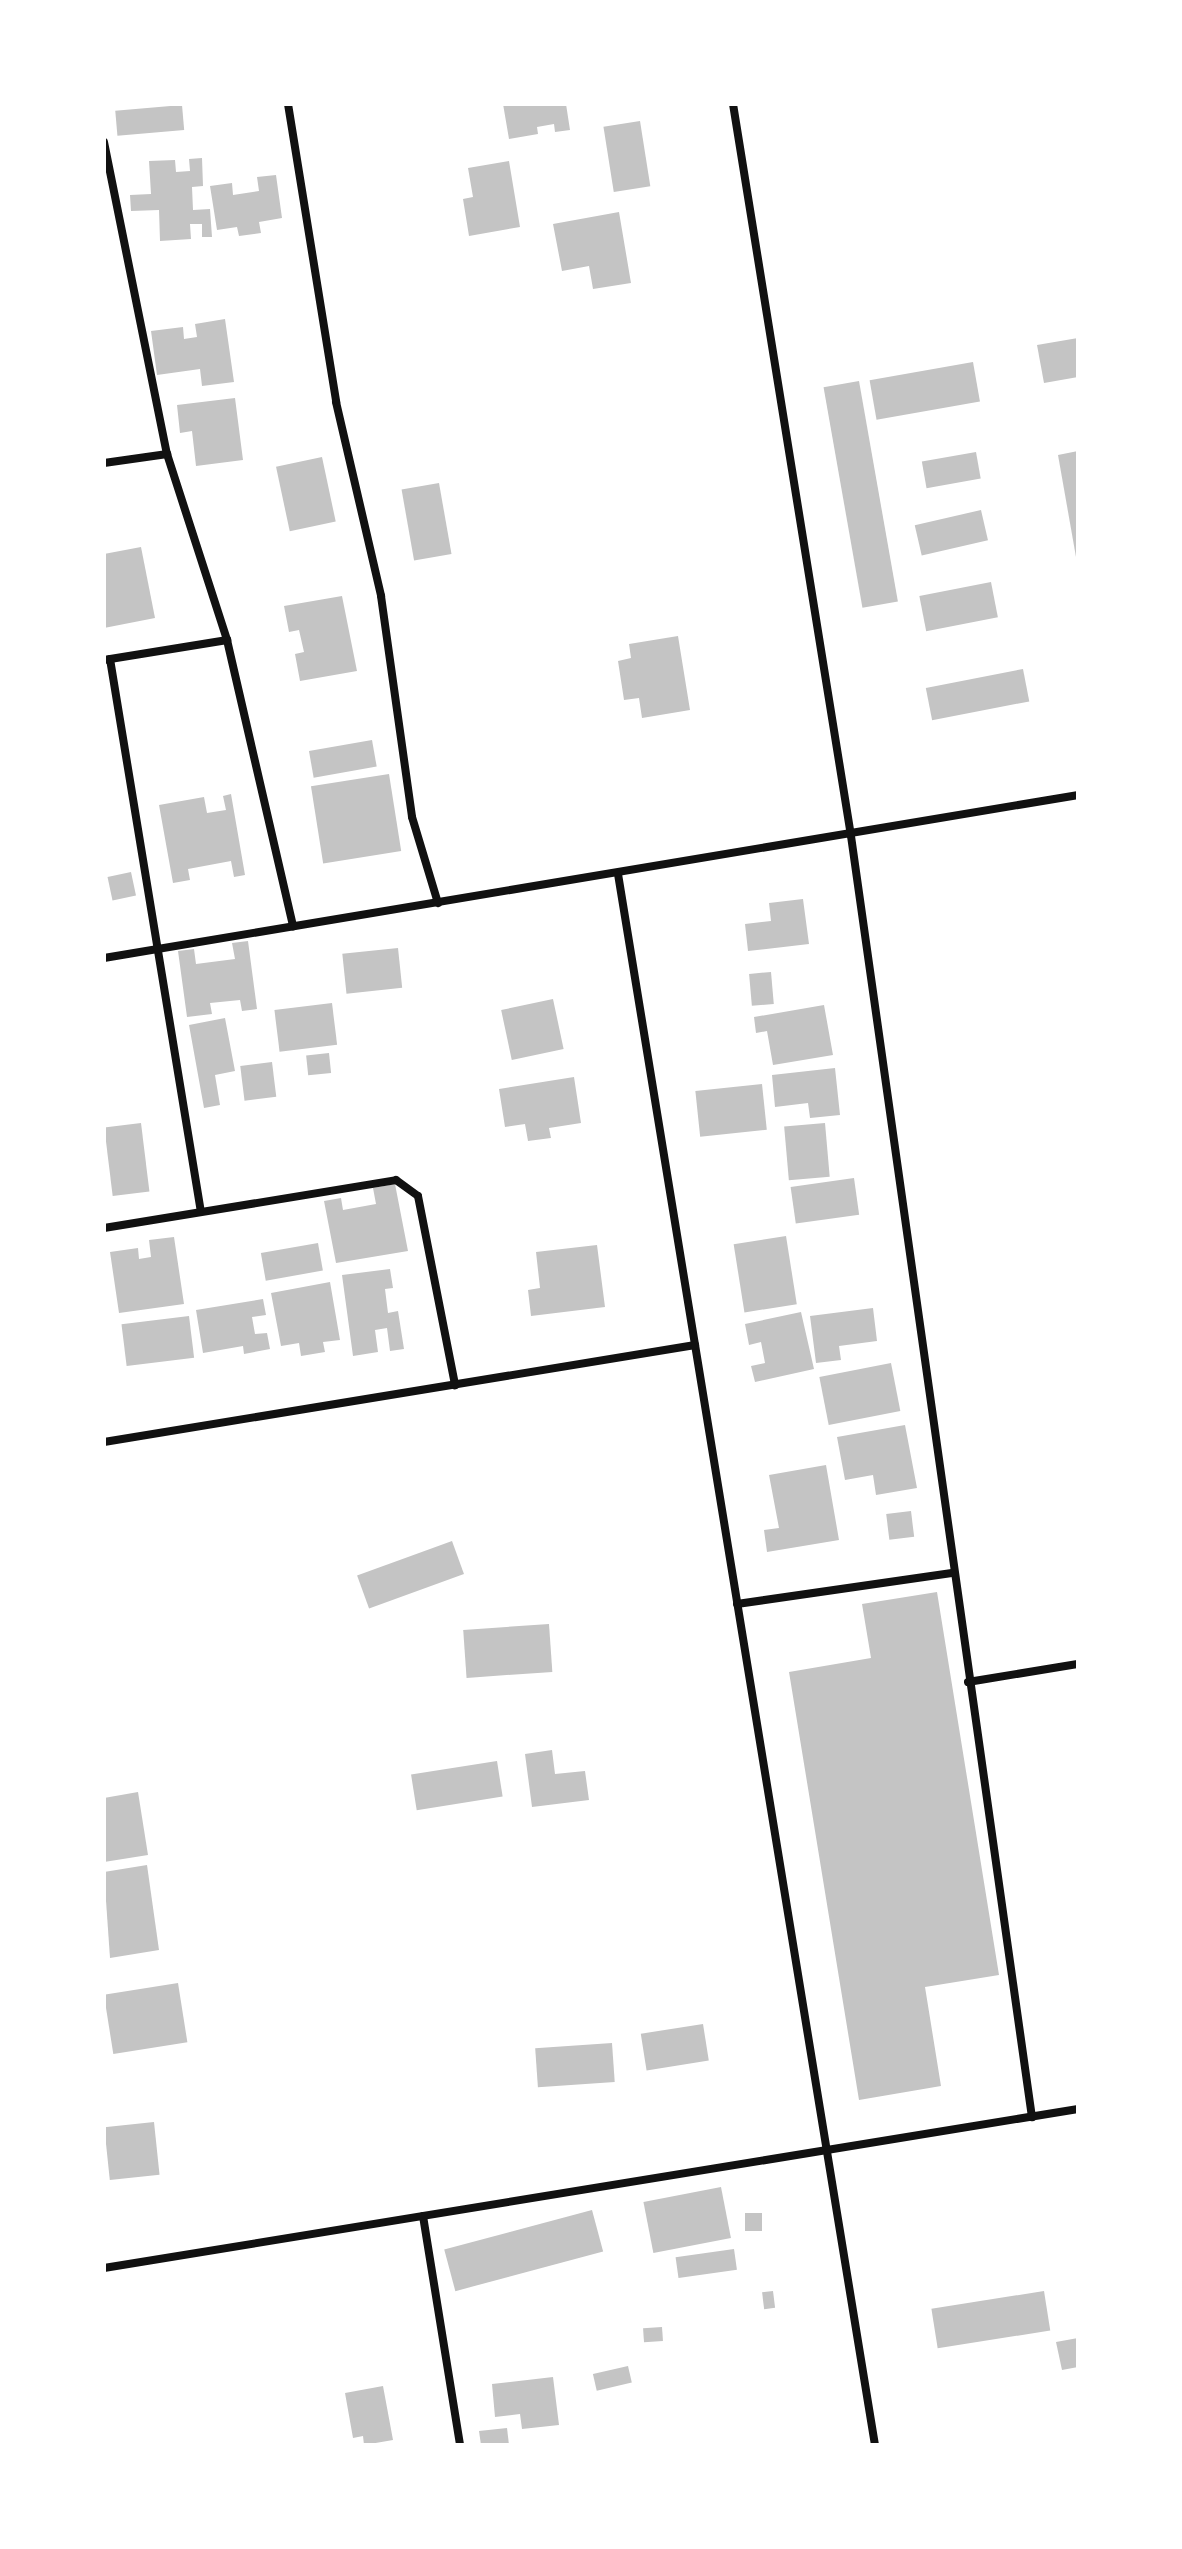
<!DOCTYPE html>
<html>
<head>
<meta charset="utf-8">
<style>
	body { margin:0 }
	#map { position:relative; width:1182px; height:2549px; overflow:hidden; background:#fff; font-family:"Archivo Narrow",sans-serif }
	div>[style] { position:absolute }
	.building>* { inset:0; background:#c4c4c4; transform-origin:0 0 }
	.minor>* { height:8px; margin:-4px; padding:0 4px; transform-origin:4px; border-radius:4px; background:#111 }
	span { translate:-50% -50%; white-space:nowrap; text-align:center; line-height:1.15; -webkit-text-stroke:7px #fff; paint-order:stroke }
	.frame { position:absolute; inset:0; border:106px solid #fff; pointer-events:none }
</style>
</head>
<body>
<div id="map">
	<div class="building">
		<div style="clip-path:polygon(503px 104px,566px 104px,570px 130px,555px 132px,554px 124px,537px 127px,538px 134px,509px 139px)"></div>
		<div style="left:182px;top:105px;width:25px;height:67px;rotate:85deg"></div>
		<div style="left:640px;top:121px;width:66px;height:37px;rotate:81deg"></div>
		<div style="clip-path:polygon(202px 158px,203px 186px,192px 187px,193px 210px,210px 209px,212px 237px,202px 237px,202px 224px,190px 224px,191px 239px,160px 241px,159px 210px,131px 211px,130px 195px,151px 194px,149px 161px,175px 160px,176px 172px,190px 171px,189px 159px)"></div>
		<div style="clip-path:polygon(509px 161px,520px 227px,469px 236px,463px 199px,473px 197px,468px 168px)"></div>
		<div style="clip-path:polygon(276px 175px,282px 218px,259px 222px,261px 233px,239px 236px,237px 227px,217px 230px,210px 186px,232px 183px,233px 195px,259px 191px,257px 177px)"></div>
		<div style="clip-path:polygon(619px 212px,631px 283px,593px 289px,589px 266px,562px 271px,553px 224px)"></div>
		<div style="clip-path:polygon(225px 319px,234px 382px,202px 386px,200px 369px,157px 375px,151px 331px,183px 327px,184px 339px,197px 337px,195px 324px)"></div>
		<div style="clip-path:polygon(1078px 338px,1078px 377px,1044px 383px,1037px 345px)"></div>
		<div style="left:973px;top:362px;width:40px;height:105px;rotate:80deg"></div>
		<div style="left:859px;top:381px;width:224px;height:36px;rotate:80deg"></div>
		<div style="clip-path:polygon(235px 398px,243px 460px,196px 466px,192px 431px,180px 433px,177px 405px)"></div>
		<div style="clip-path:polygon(1078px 451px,1078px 557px,1076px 557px,1058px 455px)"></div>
		<div style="left:976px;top:452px;width:27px;height:55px;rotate:80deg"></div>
		<div style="left:322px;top:457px;width:66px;height:47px;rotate:78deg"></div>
		<div style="left:439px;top:483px;width:72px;height:38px;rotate:80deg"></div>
		<div style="left:981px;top:510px;width:31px;height:68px;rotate:77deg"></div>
		<div style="clip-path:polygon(141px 547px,155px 618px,104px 628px,104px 554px)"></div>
		<div style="left:991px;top:582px;width:36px;height:73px;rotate:79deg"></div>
		<div style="clip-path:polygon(342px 596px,357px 671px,300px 681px,295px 654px,304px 652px,299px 630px,289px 632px,284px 606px)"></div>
		<div style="clip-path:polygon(678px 636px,690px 710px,642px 718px,639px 698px,624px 700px,618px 661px,631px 658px,629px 644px)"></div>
		<div style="left:1023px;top:669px;width:33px;height:99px;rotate:79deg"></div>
		<div style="left:372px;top:740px;width:27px;height:64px;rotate:80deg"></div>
		<div style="left:389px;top:774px;width:78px;height:79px;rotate:81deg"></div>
		<div style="clip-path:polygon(231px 794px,245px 875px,234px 877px,231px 861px,188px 869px,190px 880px,173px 883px,159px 805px,204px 797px,207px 813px,226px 810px,223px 796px)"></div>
		<div style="left:131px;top:872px;width:24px;height:24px;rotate:78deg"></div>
		<div style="clip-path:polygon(803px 899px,809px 944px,748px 951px,745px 924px,771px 921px,769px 903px)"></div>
		<div style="clip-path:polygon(248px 941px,257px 1009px,242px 1011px,240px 1000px,210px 1003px,212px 1014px,187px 1017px,178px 951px,194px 949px,196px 964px,235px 959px,232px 943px)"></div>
		<div style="left:398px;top:948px;width:40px;height:56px;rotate:84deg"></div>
		<div style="left:771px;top:972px;width:32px;height:22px;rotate:85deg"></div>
		<div style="left:553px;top:999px;width:51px;height:53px;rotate:78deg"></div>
		<div style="left:332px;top:1003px;width:42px;height:58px;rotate:83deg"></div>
		<div style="clip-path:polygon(824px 1005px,833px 1055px,773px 1065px,767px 1031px,756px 1033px,754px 1017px)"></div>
		<div style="clip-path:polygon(225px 1018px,235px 1071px,215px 1075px,220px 1105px,204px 1108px,189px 1025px)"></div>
		<div style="left:329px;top:1053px;width:20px;height:23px;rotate:84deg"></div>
		<div style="left:272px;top:1062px;width:35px;height:32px;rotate:83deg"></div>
		<div style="clip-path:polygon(835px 1068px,840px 1115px,810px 1118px,808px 1103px,775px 1107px,772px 1075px)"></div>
		<div style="clip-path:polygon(574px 1077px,581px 1123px,549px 1128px,551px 1138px,528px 1141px,525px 1124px,505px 1127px,499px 1089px)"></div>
		<div style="left:762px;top:1084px;width:46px;height:67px;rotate:84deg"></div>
		<div style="left:141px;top:1123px;width:69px;height:37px;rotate:83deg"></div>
		<div style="left:825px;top:1123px;width:54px;height:41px;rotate:85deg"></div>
		<div style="left:854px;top:1178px;width:37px;height:64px;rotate:82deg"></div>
		<div style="clip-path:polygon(395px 1184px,408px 1251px,336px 1263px,324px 1201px,341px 1198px,343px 1210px,376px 1204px,373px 1188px)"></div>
		<div style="left:786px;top:1236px;width:69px;height:53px;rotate:81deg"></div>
		<div style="clip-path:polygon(174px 1237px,184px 1304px,119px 1313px,110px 1252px,138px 1248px,139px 1259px,151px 1257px,149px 1240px)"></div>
		<div style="left:318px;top:1243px;width:28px;height:58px;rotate:80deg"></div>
		<div style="clip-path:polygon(597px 1245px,605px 1307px,531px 1316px,528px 1290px,540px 1288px,536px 1252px)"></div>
		<div style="clip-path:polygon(390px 1269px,393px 1288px,385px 1289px,388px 1313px,398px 1311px,404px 1349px,390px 1351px,387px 1328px,375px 1330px,378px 1352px,353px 1356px,342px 1275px)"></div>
		<div style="clip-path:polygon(330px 1282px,340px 1340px,323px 1342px,325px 1352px,301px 1356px,299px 1343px,281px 1346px,271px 1293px)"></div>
		<div style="clip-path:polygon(263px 1299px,266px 1315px,252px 1317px,255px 1334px,267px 1333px,270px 1349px,244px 1354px,243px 1346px,203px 1353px,196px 1310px)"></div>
		<div style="clip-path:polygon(873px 1308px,877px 1341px,839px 1346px,841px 1360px,816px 1363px,810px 1316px)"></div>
		<div style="clip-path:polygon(801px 1312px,814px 1369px,755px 1382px,751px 1366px,765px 1363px,761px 1342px,749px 1345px,745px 1324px)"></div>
		<div style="left:189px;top:1316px;width:42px;height:68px;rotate:83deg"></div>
		<div style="left:891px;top:1363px;width:49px;height:73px;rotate:79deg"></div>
		<div style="clip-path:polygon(905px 1425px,917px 1488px,876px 1495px,873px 1475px,845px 1480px,837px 1437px)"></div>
		<div style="clip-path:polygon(826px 1465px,839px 1540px,767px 1552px,764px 1530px,779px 1528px,769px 1475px)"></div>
		<div style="left:911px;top:1511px;width:26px;height:25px;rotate:83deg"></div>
		<div style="left:452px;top:1541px;width:35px;height:101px;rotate:70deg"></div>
		<div style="clip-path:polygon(937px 1592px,999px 1975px,925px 1987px,941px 2086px,859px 2100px,789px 1672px,871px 1658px,862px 1604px)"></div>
		<div style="left:549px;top:1624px;width:48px;height:86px;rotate:86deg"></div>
		<div style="clip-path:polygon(552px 1750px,555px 1774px,585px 1771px,589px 1800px,532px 1807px,525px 1754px)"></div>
		<div style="left:497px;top:1761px;width:36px;height:87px;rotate:81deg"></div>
		<div style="clip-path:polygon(138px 1792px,148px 1855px,104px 1862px,104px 1798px)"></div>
		<div style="clip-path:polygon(147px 1865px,159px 1950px,110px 1958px,104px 1872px)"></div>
		<div style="left:178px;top:1983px;width:60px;height:75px;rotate:81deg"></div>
		<div style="left:703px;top:2024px;width:37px;height:63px;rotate:81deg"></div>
		<div style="left:612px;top:2043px;width:39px;height:77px;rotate:86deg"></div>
		<div style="left:154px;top:2122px;width:53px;height:50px;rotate:84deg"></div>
		<div style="left:721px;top:2187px;width:52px;height:79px;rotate:79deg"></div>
		<div style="left:592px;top:2210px;width:43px;height:153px;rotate:75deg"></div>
		<div style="left:745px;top:2213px;width:17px;height:18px"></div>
		<div style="left:734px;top:2249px;width:21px;height:59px;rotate:82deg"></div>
		<div style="left:773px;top:2291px;width:17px;height:11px;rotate:83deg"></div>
		<div style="left:1044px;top:2291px;width:40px;height:114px;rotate:81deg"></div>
		<div style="left:662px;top:2327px;width:14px;height:19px;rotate:86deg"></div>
		<div style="clip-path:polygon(1078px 2338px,1078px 2367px,1062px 2370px,1056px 2342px)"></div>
		<div style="left:628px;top:2366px;width:17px;height:36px;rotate:77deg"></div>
		<div style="clip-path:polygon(553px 2377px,559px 2425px,522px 2429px,520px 2414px,495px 2417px,492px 2384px)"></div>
		<div style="clip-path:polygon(383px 2386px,393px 2440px,364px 2445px,363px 2436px,353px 2438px,345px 2393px)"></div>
		<div style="clip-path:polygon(507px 2428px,509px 2445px,481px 2445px,479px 2431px)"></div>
	</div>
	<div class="minor">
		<div style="left:288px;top:104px;width:302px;rotate:80.8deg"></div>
		<div style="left:336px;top:402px;width:199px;rotate:76.9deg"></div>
		<div style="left:381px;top:596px;width:223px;rotate:82deg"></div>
		<div style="left:412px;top:817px;width:90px;rotate:73.2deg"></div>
		<div style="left:733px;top:104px;width:741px;rotate:80.84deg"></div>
		<div style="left:851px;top:836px;width:1294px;rotate:81.96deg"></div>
		<div style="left:104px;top:142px;width:318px;rotate:78.6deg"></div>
		<div style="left:167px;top:454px;width:195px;rotate:72.1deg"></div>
		<div style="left:227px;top:640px;width:294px;rotate:77deg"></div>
		<div style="left:104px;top:463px;width:64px;rotate:-8.1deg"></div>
		<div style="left:110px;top:659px;width:560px;rotate:80.66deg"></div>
		<div style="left:104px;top:660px;width:125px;rotate:-9.2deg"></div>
		<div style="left:618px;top:874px;width:1592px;rotate:80.71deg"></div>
		<div style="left:104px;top:958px;width:988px;rotate:-9.5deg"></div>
		<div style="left:104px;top:1228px;width:296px;rotate:-9.3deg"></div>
		<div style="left:396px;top:1180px;width:27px;rotate:36deg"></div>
		<div style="left:418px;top:1196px;width:193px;rotate:78.9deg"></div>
		<div style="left:104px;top:1442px;width:599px;rotate:-9.32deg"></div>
		<div style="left:737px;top:1604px;width:217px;rotate:-8.2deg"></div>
		<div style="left:968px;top:1682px;width:111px;rotate:-9.3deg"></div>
		<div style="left:423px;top:2216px;width:232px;rotate:80.8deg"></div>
		<div style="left:104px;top:2268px;width:987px;rotate:-9.27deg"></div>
	</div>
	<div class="frame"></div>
</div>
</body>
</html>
